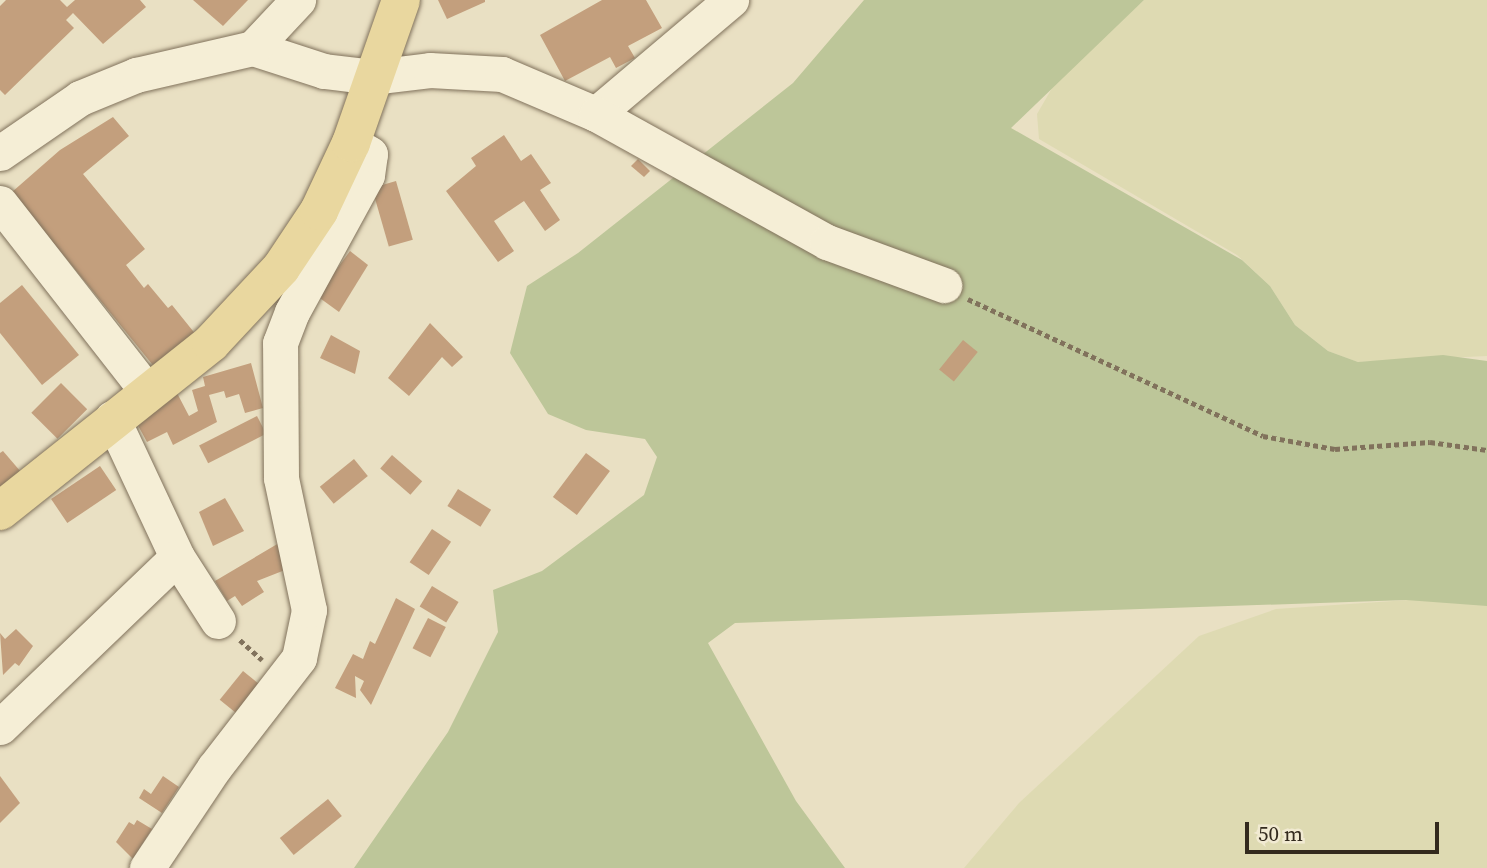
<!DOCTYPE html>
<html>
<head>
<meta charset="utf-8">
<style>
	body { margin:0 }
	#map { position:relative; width:1487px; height:868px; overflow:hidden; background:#e9e0c3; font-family:"Source Serif 4",serif }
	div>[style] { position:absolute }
	.farmland>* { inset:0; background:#dedab2 }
	.green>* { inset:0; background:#bdc699 }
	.building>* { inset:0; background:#c39f7d; transform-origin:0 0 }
	.path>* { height:4.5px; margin-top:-2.25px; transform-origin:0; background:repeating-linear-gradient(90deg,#81725c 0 5px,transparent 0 8.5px) }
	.roads { filter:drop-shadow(0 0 2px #81725c) drop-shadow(0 0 2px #81725c) }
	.minor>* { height:35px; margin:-17.5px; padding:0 17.5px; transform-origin:17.5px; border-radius:17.5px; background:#f5eed6 }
	.major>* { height:38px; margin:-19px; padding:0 19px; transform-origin:19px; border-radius:19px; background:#e9d79f }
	span { translate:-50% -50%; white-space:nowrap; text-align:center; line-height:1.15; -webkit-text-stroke:7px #f1ead2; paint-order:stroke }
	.scale { position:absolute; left:1245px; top:822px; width:194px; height:32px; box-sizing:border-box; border:4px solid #332a1e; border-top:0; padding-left:9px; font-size:21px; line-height:24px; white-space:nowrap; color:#332a1e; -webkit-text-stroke:5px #f1ead2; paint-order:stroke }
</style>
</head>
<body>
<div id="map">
	<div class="farmland">
		<div style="clip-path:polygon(1144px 0,1487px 0,1487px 356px,1358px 362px,1328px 351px,1295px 325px,1270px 286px,1237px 255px,1039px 139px,1037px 114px,1055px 83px)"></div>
		<div style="clip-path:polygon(1423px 599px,1487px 602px,1487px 868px,964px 868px,1019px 803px,1199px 636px,1276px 609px)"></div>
	</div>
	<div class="green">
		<div style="clip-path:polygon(864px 0,1144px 0,1011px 128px,1242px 260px,1270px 286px,1295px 325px,1328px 351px,1358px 362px,1443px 355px,1487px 361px,1487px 606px,1406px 600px,735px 623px,708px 643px,796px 801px,845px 868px,354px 868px,448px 732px,498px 632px,493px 590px,542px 571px,644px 495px,657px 457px,645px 439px,586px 430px,548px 414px,510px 353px,527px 286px,578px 253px,793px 83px)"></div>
	</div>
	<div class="building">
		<div style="clip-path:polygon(6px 0,60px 0,67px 7px,75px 0,140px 0,146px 7px,103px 44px,73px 13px,66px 20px,74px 28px,5px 95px,0 90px,0 6px)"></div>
		<div style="clip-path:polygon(193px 0,248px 0,223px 26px)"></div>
		<div style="clip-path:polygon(438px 0,485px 0,485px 2px,447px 19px)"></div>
		<div style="clip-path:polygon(602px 0,646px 0,662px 28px,628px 46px,635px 58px,616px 68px,610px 57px,565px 81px,540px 35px)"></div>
		<div style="clip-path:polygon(113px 117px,129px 136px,83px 174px,145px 249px,126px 265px,144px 288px,148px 284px,168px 308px,172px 305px,197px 336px,156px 369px,12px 192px,60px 150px)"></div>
		<div style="clip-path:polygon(504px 135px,521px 161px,531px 154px,551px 183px,540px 190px,560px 220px,545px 231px,524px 201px,494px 221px,514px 251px,498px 262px,446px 191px,476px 166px,471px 158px)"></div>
		<div style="clip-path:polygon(638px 159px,650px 171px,644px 177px,631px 166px)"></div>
		<div style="left:396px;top:181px;width:61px;height:25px;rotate:74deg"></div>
		<div style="clip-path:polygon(350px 251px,368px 265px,339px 312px,317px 296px)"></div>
		<div style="clip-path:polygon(22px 285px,79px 355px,42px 385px,0 333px,0 303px)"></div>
		<div style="clip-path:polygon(430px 323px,463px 357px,452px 367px,442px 357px,409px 396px,388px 378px)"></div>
		<div style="clip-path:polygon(331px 335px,360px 351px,355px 374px,320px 358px)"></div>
		<div style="left:963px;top:340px;width:19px;height:38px;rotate:39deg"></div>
		<div style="clip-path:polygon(251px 363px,263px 408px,245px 413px,239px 394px,226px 398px,224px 391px,209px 395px,217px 422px,173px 445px,167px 432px,147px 442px,135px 420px,177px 393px,189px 416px,198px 411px,192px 390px,205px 386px,203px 377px)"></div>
		<div style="left:61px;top:383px;width:37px;height:42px;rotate:45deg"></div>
		<div style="left:257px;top:416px;width:20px;height:65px;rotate:63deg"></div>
		<div style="clip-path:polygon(3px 451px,21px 472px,0 490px,0 453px)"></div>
		<div style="left:586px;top:453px;width:30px;height:55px;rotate:37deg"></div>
		<div style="left:392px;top:455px;width:40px;height:18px;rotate:41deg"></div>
		<div style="left:354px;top:459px;width:22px;height:44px;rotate:51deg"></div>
		<div style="left:100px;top:466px;width:29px;height:59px;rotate:56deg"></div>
		<div style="left:458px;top:489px;width:39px;height:20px;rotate:32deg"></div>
		<div style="clip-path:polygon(225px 498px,244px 531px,213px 546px,199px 512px)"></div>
		<div style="left:432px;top:529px;width:23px;height:40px;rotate:34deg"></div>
		<div style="clip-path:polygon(279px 543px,285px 570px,257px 581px,264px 592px,242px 606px,235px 596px,227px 601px,215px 581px)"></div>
		<div style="left:432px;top:586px;width:31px;height:24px;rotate:31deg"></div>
		<div style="clip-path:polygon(396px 598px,415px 609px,371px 705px,360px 690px,364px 681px,355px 676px,356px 698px,335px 688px,353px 654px,363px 659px,370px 641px,375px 644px)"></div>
		<div style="left:428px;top:618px;width:20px;height:34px;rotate:27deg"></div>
		<div style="clip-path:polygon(16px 629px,33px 646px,19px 666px,15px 663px,3px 675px,0 633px,5px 639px)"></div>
		<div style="left:243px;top:671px;width:21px;height:37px;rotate:39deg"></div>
		<div style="clip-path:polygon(0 776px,20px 803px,0 823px)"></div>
		<div style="clip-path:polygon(163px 776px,179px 787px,162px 813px,139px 798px,144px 789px,151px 794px)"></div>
		<div style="left:328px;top:799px;width:22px;height:62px;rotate:51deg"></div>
		<div style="clip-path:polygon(137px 820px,152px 829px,133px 859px,116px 842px,129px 822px,134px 825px)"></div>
	</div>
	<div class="path">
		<div style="left:968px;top:299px;width:325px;rotate:24.9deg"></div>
		<div style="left:1263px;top:436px;width:73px;rotate:10.2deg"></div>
		<div style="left:1335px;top:449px;width:95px;rotate:-4.2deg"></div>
		<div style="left:1430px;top:442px;width:58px;rotate:8deg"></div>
		<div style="left:240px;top:640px;width:30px;rotate:42deg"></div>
	</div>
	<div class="roads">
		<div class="minor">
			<div style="left:253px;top:48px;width:75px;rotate:17.9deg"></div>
			<div style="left:324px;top:71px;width:49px;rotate:7deg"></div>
			<div style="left:373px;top:77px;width:57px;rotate:-7deg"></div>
			<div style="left:430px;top:70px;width:72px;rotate:3.2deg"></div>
			<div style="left:502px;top:74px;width:102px;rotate:23.1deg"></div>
			<div style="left:596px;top:114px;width:177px;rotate:-40.2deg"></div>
			<div style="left:596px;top:114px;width:264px;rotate:29deg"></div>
			<div style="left:827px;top:242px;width:125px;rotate:20.2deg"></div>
			<div style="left:0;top:153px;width:97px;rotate:-34.5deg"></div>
			<div style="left:80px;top:98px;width:61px;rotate:-22.3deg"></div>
			<div style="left:136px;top:75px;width:120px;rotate:-13deg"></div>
			<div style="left:253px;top:48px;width:66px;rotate:-46.8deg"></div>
			<div style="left:0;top:203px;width:237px;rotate:52deg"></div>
			<div style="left:112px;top:418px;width:153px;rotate:64.9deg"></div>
			<div style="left:177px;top:557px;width:76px;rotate:57.4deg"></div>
			<div style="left:0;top:727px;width:245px;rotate:-43.8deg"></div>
			<div style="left:147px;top:868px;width:120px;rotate:-56.2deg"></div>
			<div style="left:214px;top:768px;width:139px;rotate:-52.3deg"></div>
			<div style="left:299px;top:658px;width:49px;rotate:-78.2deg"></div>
			<div style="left:309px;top:610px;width:135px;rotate:-102deg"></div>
			<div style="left:281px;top:478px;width:135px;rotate:-90.4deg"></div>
			<div style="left:280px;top:343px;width:33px;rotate:-69deg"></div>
			<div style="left:292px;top:312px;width:156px;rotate:-61.3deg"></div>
			<div style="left:367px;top:175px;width:21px;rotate:-82deg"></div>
			<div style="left:370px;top:154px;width:22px;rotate:-150deg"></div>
		</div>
		<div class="major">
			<div style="left:0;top:511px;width:270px;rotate:-38.5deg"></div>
			<div style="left:211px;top:343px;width:103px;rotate:-47deg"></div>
			<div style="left:281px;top:268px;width:69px;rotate:-56.3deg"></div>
			<div style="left:319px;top:211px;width:75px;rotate:-64.8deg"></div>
			<div style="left:351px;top:143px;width:151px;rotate:-70.7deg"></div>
		</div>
	</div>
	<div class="scale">50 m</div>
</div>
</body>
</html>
